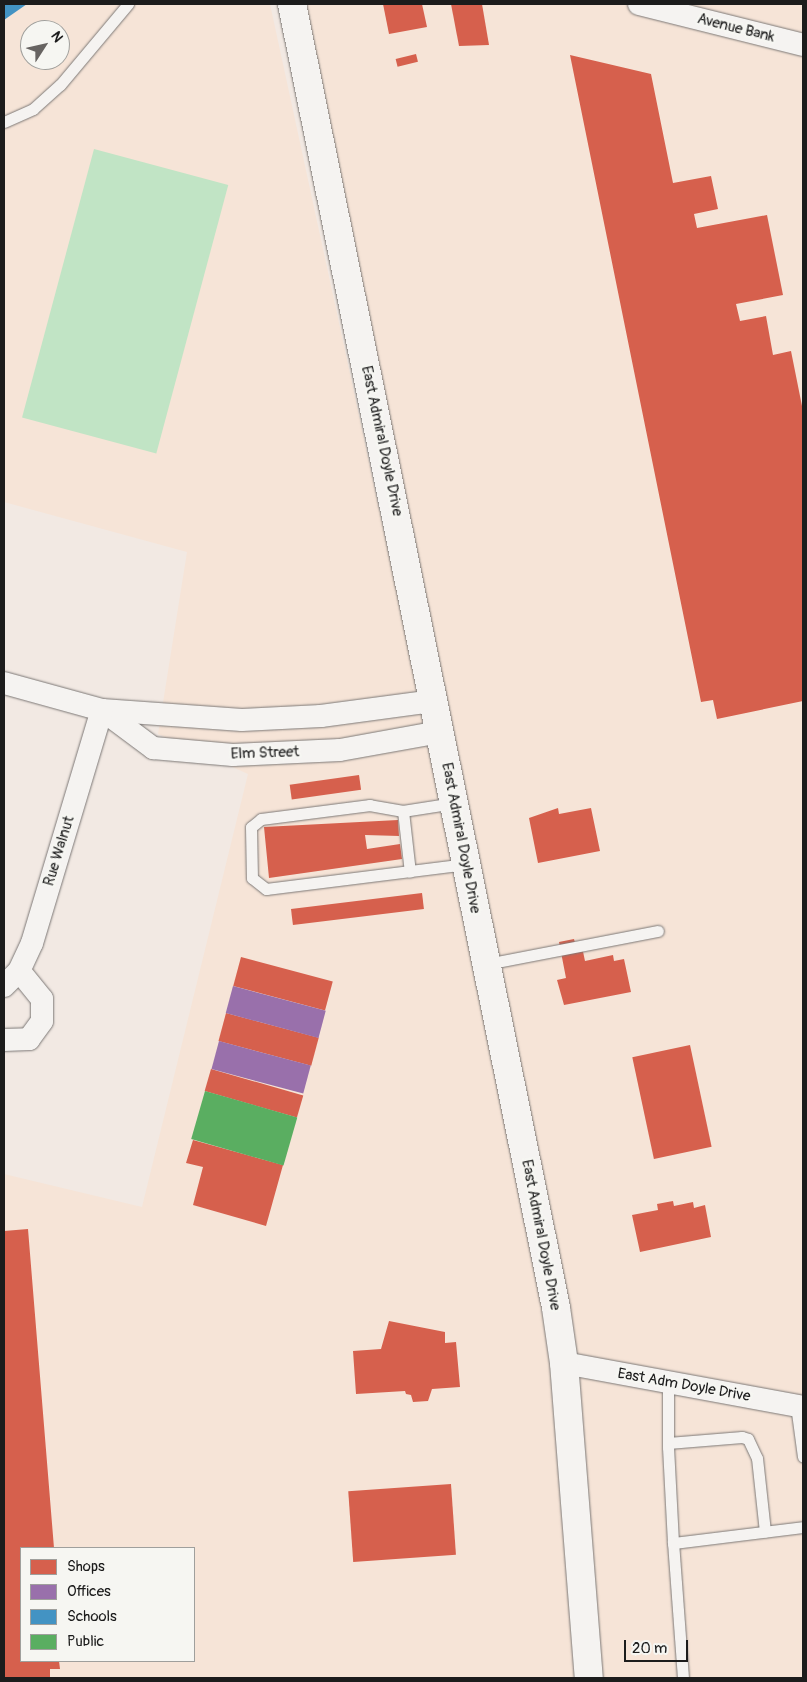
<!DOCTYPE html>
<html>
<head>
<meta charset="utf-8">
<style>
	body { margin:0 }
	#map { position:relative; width:807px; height:1682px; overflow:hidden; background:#f2e9e3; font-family:Pangolin,sans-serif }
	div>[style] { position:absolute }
	.built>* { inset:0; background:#f6e4d7 }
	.green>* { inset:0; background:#c1e4c5; transform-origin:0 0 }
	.shops>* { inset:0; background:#d6604d; transform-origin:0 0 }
	.offices>* { inset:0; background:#9970ab; transform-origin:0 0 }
	.schools>* { inset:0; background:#4393c3 }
	.public>* { inset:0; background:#5aae61; transform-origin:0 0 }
	.roads { filter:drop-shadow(0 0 1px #7c7876) drop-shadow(0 0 1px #7c7876) }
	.lane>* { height:11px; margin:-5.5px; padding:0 5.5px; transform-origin:5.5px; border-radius:5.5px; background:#f5f3f1 }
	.street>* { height:22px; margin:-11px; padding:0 11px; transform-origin:11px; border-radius:11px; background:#f5f3f1 }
	.secondary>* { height:28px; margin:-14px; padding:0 14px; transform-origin:14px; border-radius:14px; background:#f5f3f1 }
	span { translate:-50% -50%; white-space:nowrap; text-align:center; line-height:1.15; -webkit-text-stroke:5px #f6f6f2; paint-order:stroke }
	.street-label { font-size:15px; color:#1c1c1c }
	.frame { position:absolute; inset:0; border:5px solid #1c1c1c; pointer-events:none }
	.legend { position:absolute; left:20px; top:1547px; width:175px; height:115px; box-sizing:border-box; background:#f6f6f2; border:1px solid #9f9f9c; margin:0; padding:6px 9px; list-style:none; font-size:15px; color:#1c1c1c }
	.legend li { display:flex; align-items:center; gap:10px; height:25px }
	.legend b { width:25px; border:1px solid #9f9f9c }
	.north { position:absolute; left:20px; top:20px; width:50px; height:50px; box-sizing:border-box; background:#f6f6f2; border:1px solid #9f9f9c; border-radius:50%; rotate:55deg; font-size:14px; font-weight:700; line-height:20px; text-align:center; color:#1c1c1c }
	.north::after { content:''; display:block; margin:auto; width:18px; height:22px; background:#676462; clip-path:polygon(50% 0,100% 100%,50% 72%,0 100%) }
	.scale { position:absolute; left:624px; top:1640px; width:64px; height:22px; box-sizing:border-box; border:2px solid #1c1c1c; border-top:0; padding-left:6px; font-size:15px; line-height:18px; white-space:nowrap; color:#1c1c1c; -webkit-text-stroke:4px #f6f6f2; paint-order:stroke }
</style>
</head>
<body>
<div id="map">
	<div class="built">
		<div style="clip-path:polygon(evenodd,4px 4px,270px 4px,556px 1326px,297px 4px,803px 4px,803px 1678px,4px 1678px,4px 1174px,142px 1207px,248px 774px,158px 734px,187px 552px,4px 502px,4px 4px,30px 30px,60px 30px,60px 60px,30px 60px,30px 30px,4px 4px,21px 1548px,194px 1548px,194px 1661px,21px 1661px,21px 1548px)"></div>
	</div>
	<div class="green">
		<div style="left:94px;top:149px;width:139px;height:278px;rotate:15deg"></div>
	</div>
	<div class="shops">
		<div style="clip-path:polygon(383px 4px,422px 4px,427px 27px,389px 34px)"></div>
		<div style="clip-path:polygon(451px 4px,482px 4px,489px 45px,459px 46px)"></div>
		<div style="left:416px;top:54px;width:8px;height:21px;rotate:76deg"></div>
		<div style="clip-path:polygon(570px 55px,651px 74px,673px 183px,711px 176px,718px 209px,694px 214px,697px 228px,767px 215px,783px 295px,736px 304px,740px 321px,766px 316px,773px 355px,791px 351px,803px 411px,803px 701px,717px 719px,713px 700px,701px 702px)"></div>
		<div style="left:359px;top:775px;width:15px;height:70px;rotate:82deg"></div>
		<div style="clip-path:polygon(558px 808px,559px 814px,591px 808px,600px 851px,538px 863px,529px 818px)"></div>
		<div style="clip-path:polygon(398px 820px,399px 836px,365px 835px,367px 849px,400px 844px,402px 859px,269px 878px,264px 827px)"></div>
		<div style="left:422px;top:893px;width:16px;height:132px;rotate:83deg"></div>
		<div style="clip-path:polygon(574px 939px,575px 943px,581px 942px,585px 961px,613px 955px,614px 961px,624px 959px,631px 992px,564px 1005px,557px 980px,566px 978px,559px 942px)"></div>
		<div style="left:241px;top:957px;width:95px;height:30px;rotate:15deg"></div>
		<div style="left:226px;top:1013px;width:96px;height:29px;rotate:15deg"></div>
		<div style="left:690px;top:1045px;width:104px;height:59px;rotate:78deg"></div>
		<div style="left:211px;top:1069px;width:96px;height:23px;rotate:16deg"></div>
		<div style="clip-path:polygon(193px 1140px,283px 1165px,266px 1226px,193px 1205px,203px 1167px,186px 1163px)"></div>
		<div style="clip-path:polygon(673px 1201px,674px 1206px,693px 1202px,694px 1208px,705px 1205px,711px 1237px,640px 1252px,632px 1215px,658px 1210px,657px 1204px)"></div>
		<div style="clip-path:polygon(28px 1229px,54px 1548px,21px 1548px,21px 1661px,59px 1661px,60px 1669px,50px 1669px,50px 1678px,4px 1678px,4px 1231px)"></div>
		<div style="clip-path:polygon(389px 1321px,445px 1332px,445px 1343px,456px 1342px,460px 1387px,432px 1389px,428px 1401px,413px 1402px,411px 1395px,406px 1394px,405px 1391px,356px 1394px,353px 1351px,381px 1349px)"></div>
		<div style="left:451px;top:1484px;width:71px;height:103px;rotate:86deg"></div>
	</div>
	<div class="offices">
		<div style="left:233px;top:986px;width:96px;height:28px;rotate:15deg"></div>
		<div style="left:219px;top:1041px;width:95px;height:29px;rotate:15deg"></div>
	</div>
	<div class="schools">
		<div style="clip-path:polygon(4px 4px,27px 4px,4px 20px)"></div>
	</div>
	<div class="public">
		<div style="left:205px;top:1091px;width:96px;height:50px;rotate:16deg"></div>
	</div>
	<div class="roads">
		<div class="lane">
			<div style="left:4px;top:122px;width:32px;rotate:-24deg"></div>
			<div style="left:33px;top:109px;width:36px;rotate:-42deg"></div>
			<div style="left:60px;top:85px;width:106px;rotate:-50deg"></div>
			<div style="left:454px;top:803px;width:52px;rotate:171.1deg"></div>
			<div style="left:403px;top:811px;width:34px;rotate:-170deg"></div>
			<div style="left:370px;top:805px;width:110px;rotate:172.7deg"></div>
			<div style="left:261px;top:819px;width:13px;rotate:141deg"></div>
			<div style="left:251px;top:827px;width:51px;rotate:88.9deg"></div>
			<div style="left:252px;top:878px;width:18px;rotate:38deg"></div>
			<div style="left:266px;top:889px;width:202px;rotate:-7.1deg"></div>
			<div style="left:403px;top:811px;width:61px;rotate:83.5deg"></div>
			<div style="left:486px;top:964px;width:175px;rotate:-10.9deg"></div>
			<div style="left:668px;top:1382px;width:65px;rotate:90deg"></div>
			<div style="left:668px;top:1447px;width:96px;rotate:87deg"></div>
			<div style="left:796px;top:1405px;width:52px;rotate:82.3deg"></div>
			<div style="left:668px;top:1443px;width:74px;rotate:-4.6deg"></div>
			<div style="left:742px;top:1437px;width:6px;rotate:18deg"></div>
			<div style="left:748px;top:1439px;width:21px;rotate:65deg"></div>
			<div style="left:757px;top:1458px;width:74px;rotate:83.8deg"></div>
			<div style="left:683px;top:1678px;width:135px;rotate:-94.2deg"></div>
			<div style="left:673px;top:1543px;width:131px;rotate:-7deg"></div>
		</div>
		<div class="street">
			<div style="left:639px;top:4px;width:169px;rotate:14deg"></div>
			<div style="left:4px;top:683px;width:102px;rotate:15.4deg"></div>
			<div style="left:102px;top:710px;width:140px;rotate:4.1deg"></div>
			<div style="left:242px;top:720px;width:79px;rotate:-2.9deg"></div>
			<div style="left:321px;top:716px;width:114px;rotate:-7.6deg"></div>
			<div style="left:102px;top:710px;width:64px;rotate:36.7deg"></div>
			<div style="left:153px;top:748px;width:80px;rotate:5deg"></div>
			<div style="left:233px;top:755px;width:107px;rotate:-2.7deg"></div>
			<div style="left:340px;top:750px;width:102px;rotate:-10.2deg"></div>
			<div style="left:4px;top:986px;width:21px;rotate:-45deg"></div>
			<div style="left:19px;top:971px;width:31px;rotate:-65deg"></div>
			<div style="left:32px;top:943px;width:243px;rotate:-73.3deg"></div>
			<div style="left:4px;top:1040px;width:25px;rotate:-2deg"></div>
			<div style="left:29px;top:1039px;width:22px;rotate:-54deg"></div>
			<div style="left:42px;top:1021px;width:22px;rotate:-90deg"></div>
			<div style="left:42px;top:999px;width:36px;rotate:-129deg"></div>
			<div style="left:564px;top:1363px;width:243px;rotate:10.4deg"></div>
		</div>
		<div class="secondary">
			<div style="left:292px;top:4px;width:1330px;rotate:78.55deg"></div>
			<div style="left:556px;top:1308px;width:56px;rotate:81.7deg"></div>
			<div style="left:564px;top:1363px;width:316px;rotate:85.5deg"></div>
		</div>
	</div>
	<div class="street-label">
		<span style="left:736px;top:28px;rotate:14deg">Avenue Bank</span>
		<span style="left:382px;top:441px;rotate:78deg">East Admiral Doyle Drive</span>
		<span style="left:265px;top:753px;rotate:-2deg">Elm Street</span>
		<span style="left:461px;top:838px;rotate:79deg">East Admiral Doyle Drive</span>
		<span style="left:59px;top:851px;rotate:-73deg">Rue Walnut</span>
		<span style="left:541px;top:1235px;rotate:79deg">East Admiral Doyle Drive</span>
		<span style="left:684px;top:1385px;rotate:10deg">East Adm Doyle Drive</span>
	</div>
	<div class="frame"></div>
	<ul class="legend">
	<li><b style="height:14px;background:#d6604d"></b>Shops</li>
	<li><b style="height:14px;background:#9970ab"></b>Offices</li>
	<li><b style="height:14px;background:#4393c3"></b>Schools</li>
	<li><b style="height:14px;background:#5aae61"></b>Public</li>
	</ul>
	<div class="north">N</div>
	<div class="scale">20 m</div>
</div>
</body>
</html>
